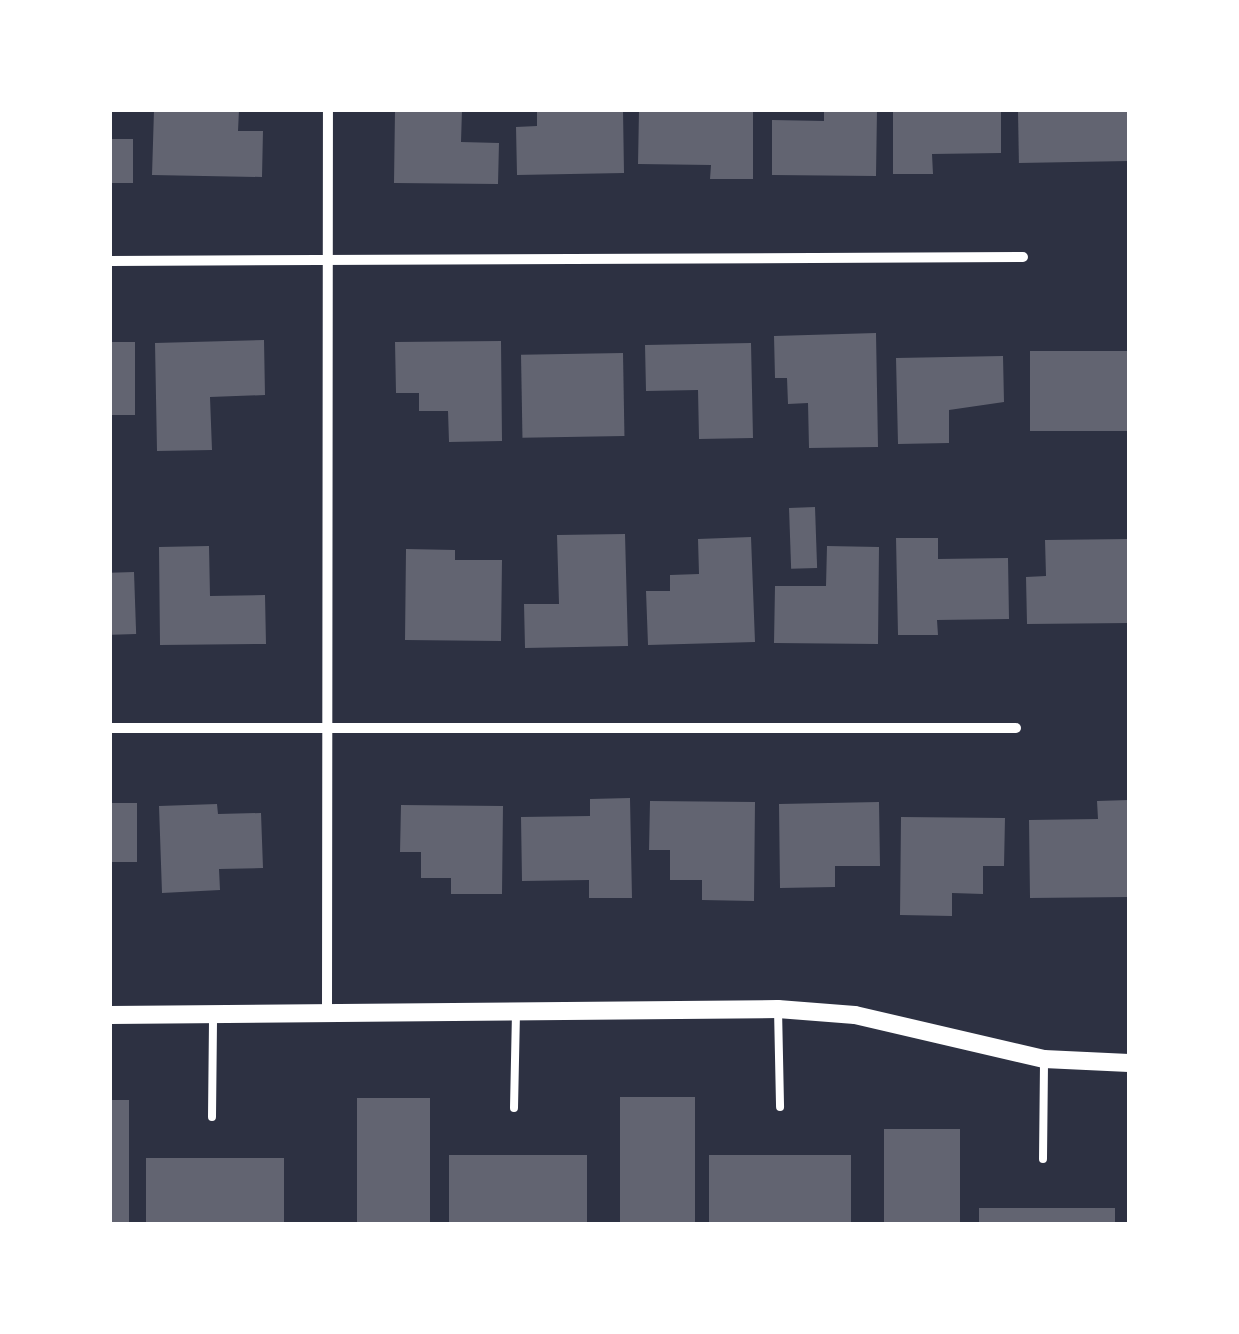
<!DOCTYPE html>
<html>
<head>
<meta charset="utf-8">
<style>
	body { margin:0 }
	#map { position:relative; width:1239px; height:1334px; overflow:hidden; background:#2d3142; font-family:"Varela Round",sans-serif }
	div>[style] { position:absolute }
	.building>* { inset:0; background:#626471; transform-origin:0 0 }
	.service>* { height:8px; margin:-4px; padding:0 4px; transform-origin:4px; border-radius:4px; background:#fff }
	.minor>* { height:10px; margin:-5px; padding:0 5px; transform-origin:5px; border-radius:5px; background:#fff }
	.tertiary>* { height:18px; margin:-9px; padding:0 9px; transform-origin:9px; border-radius:9px; background:#fff }
	span { translate:-50% -50%; white-space:nowrap; text-align:center; line-height:1.15; -webkit-text-stroke:9px #fff; paint-order:stroke }
	.frame { position:absolute; inset:0; border:112px solid #fff; pointer-events:none }
</style>
</head>
<body>
<div id="map">
	<div class="building">
		<div style="clip-path:polygon(154px 110px,239px 110px,238px 131px,263px 131px,262px 177px,152px 175px)"></div>
		<div style="clip-path:polygon(395px 110px,462px 110px,461px 142px,499px 143px,498px 184px,394px 183px)"></div>
		<div style="clip-path:polygon(537px 110px,623px 110px,624px 173px,517px 175px,516px 127px,537px 126px)"></div>
		<div style="clip-path:polygon(639px 110px,753px 110px,753px 179px,710px 179px,711px 165px,638px 164px)"></div>
		<div style="clip-path:polygon(824px 110px,877px 110px,876px 176px,772px 175px,772px 120px,824px 121px)"></div>
		<div style="clip-path:polygon(893px 110px,1001px 110px,1001px 153px,932px 154px,933px 174px,893px 174px)"></div>
		<div style="left:1128px;top:110px;width:51px;height:110px;rotate:89deg"></div>
		<div style="left:110px;top:139px;width:23px;height:44px"></div>
		<div style="clip-path:polygon(876px 333px,878px 447px,809px 448px,808px 403px,788px 404px,787px 378px,775px 378px,774px 336px)"></div>
		<div style="clip-path:polygon(264px 340px,265px 395px,210px 397px,212px 450px,157px 451px,155px 343px)"></div>
		<div style="clip-path:polygon(501px 341px,502px 441px,449px 442px,448px 411px,419px 411px,419px 393px,396px 393px,395px 342px)"></div>
		<div style="left:110px;top:342px;width:25px;height:73px"></div>
		<div style="clip-path:polygon(751px 343px,753px 438px,699px 439px,698px 390px,646px 391px,645px 345px)"></div>
		<div style="left:1129px;top:351px;width:80px;height:99px;rotate:90deg"></div>
		<div style="left:623px;top:353px;width:83px;height:102px;rotate:89deg"></div>
		<div style="clip-path:polygon(1003px 356px,1004px 402px,949px 410px,949px 443px,898px 444px,896px 358px)"></div>
		<div style="left:815px;top:507px;width:61px;height:26px;rotate:88deg"></div>
		<div style="clip-path:polygon(625px 534px,628px 646px,525px 648px,524px 604px,559px 604px,557px 535px)"></div>
		<div style="clip-path:polygon(751px 537px,755px 642px,648px 645px,646px 591px,670px 591px,670px 575px,699px 574px,698px 539px)"></div>
		<div style="clip-path:polygon(896px 538px,938px 538px,938px 559px,1008px 558px,1009px 619px,937px 620px,938px 635px,898px 635px)"></div>
		<div style="clip-path:polygon(1129px 539px,1129px 623px,1027px 624px,1026px 577px,1046px 576px,1045px 540px)"></div>
		<div style="clip-path:polygon(209px 546px,210px 596px,265px 595px,266px 644px,160px 645px,159px 547px)"></div>
		<div style="clip-path:polygon(827px 546px,879px 547px,878px 644px,774px 643px,775px 586px,826px 586px)"></div>
		<div style="clip-path:polygon(406px 549px,455px 550px,455px 560px,502px 560px,501px 641px,405px 640px)"></div>
		<div style="left:134px;top:572px;width:62px;height:24px;rotate:88deg"></div>
		<div style="clip-path:polygon(630px 798px,632px 898px,589px 898px,589px 880px,522px 881px,521px 817px,590px 816px,590px 799px)"></div>
		<div style="clip-path:polygon(1129px 800px,1129px 897px,1030px 898px,1029px 820px,1098px 819px,1097px 801px)"></div>
		<div style="clip-path:polygon(650px 801px,755px 802px,754px 901px,702px 900px,702px 880px,670px 880px,670px 850px,649px 850px)"></div>
		<div style="clip-path:polygon(879px 802px,880px 866px,835px 866px,835px 887px,780px 888px,779px 804px)"></div>
		<div style="left:110px;top:803px;width:27px;height:59px"></div>
		<div style="clip-path:polygon(217px 804px,218px 814px,261px 813px,263px 868px,219px 869px,220px 890px,162px 893px,159px 806px)"></div>
		<div style="clip-path:polygon(401px 805px,503px 806px,502px 894px,451px 894px,451px 878px,421px 878px,421px 852px,400px 852px)"></div>
		<div style="clip-path:polygon(901px 817px,1005px 818px,1004px 866px,983px 866px,983px 894px,952px 893px,952px 916px,900px 915px)"></div>
		<div style="left:620px;top:1097px;width:75px;height:127px"></div>
		<div style="left:357px;top:1098px;width:73px;height:126px"></div>
		<div style="left:110px;top:1100px;width:19px;height:124px"></div>
		<div style="left:884px;top:1129px;width:76px;height:95px"></div>
		<div style="left:449px;top:1155px;width:138px;height:69px"></div>
		<div style="left:709px;top:1155px;width:142px;height:69px"></div>
		<div style="left:146px;top:1158px;width:138px;height:66px"></div>
		<div style="left:979px;top:1208px;width:136px;height:16px"></div>
	</div>
	<div class="service">
		<div style="left:778px;top:1009px;width:98px;rotate:88.8deg"></div>
		<div style="left:514px;top:1108px;width:96px;rotate:-88.8deg"></div>
		<div style="left:212px;top:1117px;width:103px;rotate:-89.4deg"></div>
		<div style="left:1043px;top:1159px;width:100px;rotate:-89.4deg"></div>
	</div>
	<div class="minor">
		<div style="left:110px;top:261px;width:913px;rotate:-0.25deg"></div>
		<div style="left:110px;top:728px;width:906px"></div>
		<div style="left:327px;top:1014px;width:904px;rotate:-89.94deg"></div>
	</div>
	<div class="tertiary">
		<div style="left:110px;top:1015px;width:668px;rotate:-0.51deg"></div>
		<div style="left:778px;top:1009px;width:77px;rotate:4.5deg"></div>
		<div style="left:855px;top:1015px;width:194px;rotate:13.1deg"></div>
		<div style="left:1044px;top:1059px;width:85px;rotate:2.7deg"></div>
	</div>
	<div class="frame"></div>
</div>
</body>
</html>
